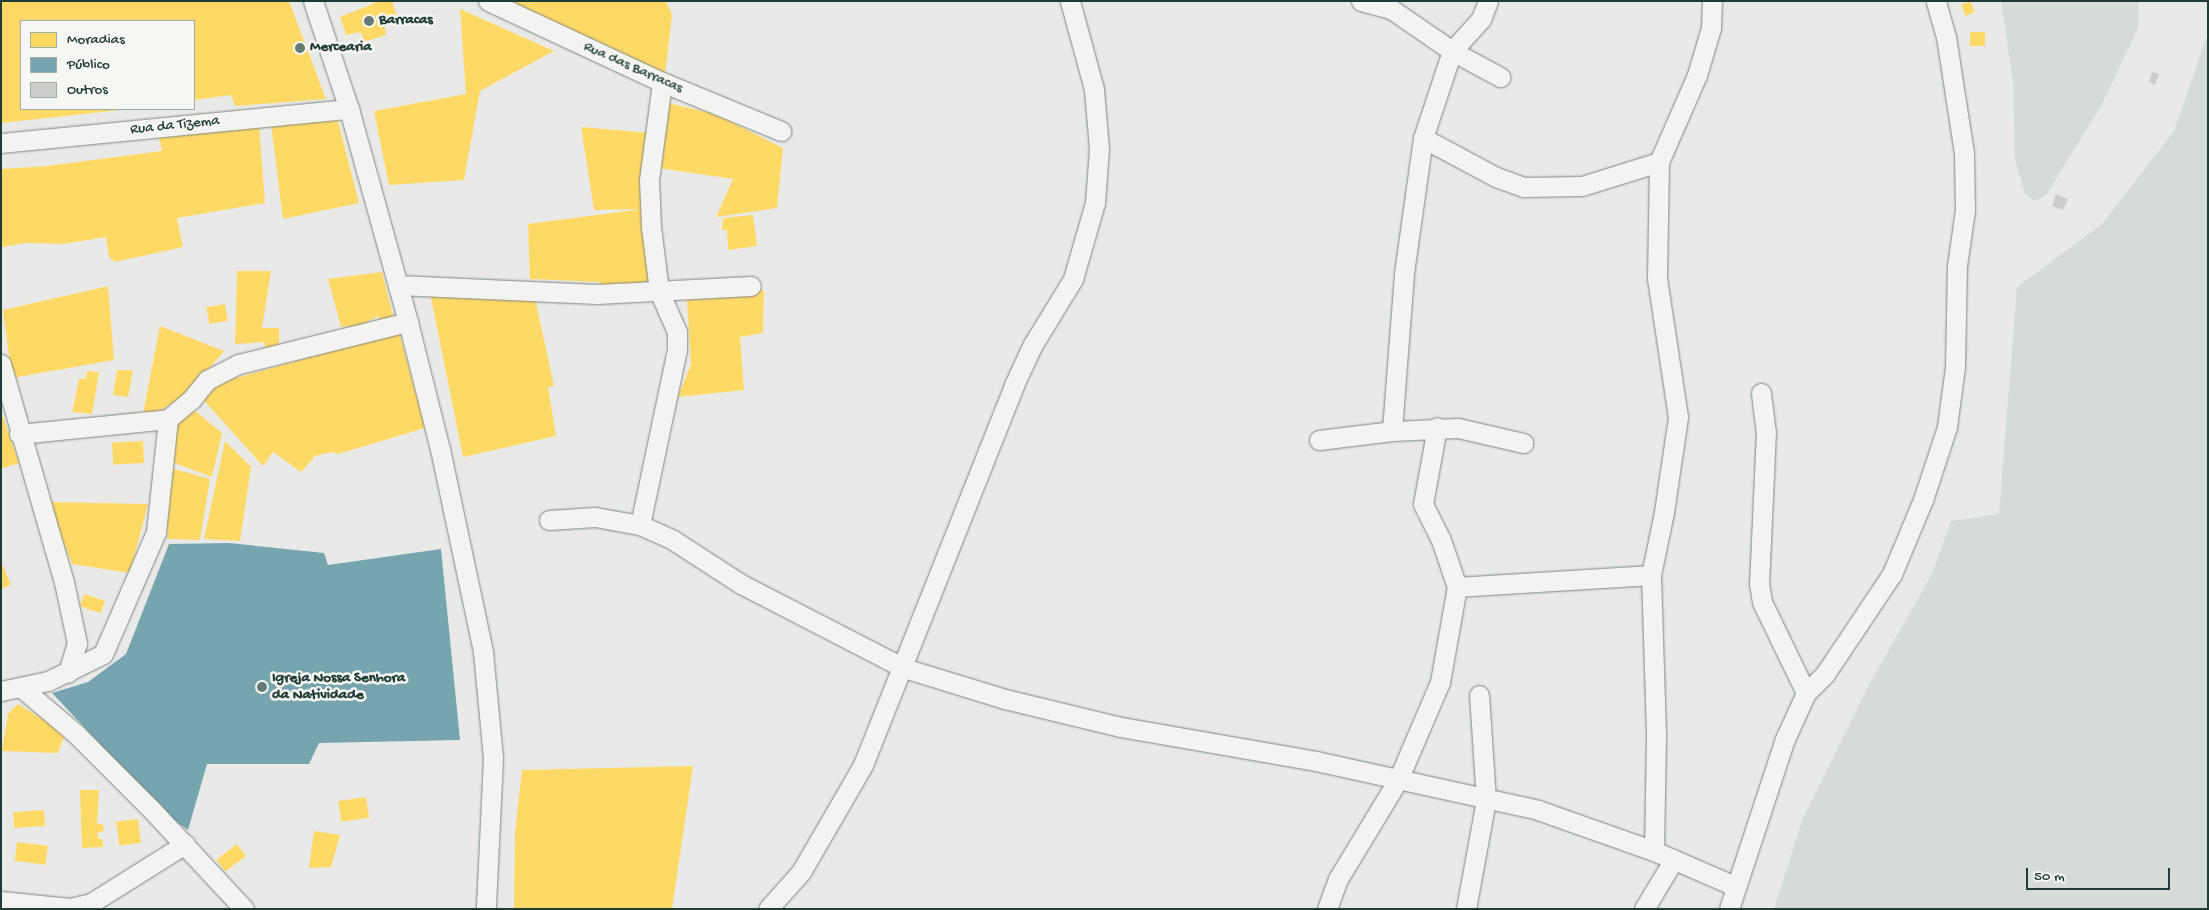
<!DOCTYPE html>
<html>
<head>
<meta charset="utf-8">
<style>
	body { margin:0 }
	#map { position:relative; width:2209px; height:910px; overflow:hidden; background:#e9eae8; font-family:"Gochi Hand",sans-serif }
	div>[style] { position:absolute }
	.green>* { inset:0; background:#d6dbd7 }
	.homes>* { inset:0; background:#ffd966; transform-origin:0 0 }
	.public>* { inset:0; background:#76a5af }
	.building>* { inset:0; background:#cbcecc }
	.roads { filter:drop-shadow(0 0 1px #7f8583) drop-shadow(0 0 1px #7f8583) }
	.minor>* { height:19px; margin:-9.5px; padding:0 9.5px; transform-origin:9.5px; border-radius:9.5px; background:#f3f3f1 }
	.dots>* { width:14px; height:14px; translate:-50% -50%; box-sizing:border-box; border:2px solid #f6f6f2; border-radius:50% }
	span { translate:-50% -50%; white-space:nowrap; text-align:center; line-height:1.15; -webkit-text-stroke:5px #f6f6f2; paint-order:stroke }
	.poi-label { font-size:15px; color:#1f3d34; font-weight:700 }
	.left { translate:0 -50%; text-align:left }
	.street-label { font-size:15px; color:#1f3d34 }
	.frame { position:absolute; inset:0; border:2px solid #1f3d34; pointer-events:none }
	.legend { position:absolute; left:20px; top:20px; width:175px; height:90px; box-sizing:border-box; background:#f6f6f2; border:1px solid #a0aca6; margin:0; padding:6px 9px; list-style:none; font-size:15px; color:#1f3d34 }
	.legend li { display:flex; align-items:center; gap:10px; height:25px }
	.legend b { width:25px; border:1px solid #a0aca6 }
	.scale { position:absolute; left:2026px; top:868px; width:144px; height:22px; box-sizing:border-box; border:2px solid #1f3d34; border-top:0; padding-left:6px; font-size:15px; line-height:18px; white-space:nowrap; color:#1f3d34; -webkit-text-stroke:4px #f6f6f2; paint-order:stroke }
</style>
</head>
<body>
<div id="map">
	<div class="green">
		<div style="clip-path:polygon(2001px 1px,2138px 1px,2139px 26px,2101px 106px,2046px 195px,2035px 201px,2025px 194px,2015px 159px,2013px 82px)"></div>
		<div style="clip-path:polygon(2208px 33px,2208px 909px,1774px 909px,1803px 818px,1870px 683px,1932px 574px,1951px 521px,1999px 514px,2017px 287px,2102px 224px,2174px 131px)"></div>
	</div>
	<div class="homes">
		<div style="clip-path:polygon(1px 1px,289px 1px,326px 99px,235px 106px,231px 95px,194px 100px,194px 21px,21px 21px,21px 109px,120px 110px,1px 123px)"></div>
		<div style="clip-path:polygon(380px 1px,392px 1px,397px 17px,384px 21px,386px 35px,364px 42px,361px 32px,346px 35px,340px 17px)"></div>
		<div style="clip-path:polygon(499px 1px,666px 1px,672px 15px,665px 75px)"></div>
		<div style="left:1970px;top:1px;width:12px;height:10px;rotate:66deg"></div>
		<div style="clip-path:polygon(460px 9px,554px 51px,480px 91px,464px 180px,389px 185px,374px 111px,466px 94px)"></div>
		<div style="left:1970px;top:32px;width:15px;height:14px"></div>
		<div style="clip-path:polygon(668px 103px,715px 114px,783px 148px,777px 208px,716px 217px,733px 179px,659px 168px)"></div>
		<div style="clip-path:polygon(337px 117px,359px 203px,283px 219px,271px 124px)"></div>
		<div style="clip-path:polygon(259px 125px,265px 203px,177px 218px,183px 247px,115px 262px,109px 257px,106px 237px,63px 244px,26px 243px,1px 247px,1px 169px,47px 166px,162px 151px,159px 138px)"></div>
		<div style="clip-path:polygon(581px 127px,651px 133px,649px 283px,601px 289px,600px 282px,530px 279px,528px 224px,642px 209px,594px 210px)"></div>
		<div style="clip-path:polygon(753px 215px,757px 246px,728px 250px,727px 230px,722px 230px,723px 218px)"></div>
		<div style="clip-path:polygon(237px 271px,271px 271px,262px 328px,279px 328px,279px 349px,267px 352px,264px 342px,235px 344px)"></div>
		<div style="clip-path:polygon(382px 272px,394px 319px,378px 322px,379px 316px,368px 321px,366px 325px,341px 327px,328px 279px)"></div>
		<div style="clip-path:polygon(108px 286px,114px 360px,12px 378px,3px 310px)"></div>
		<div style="clip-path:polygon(764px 290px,763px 333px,740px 337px,744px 390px,678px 397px,691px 364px,687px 300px,738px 296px,739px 301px,738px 292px)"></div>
		<div style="clip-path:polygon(430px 293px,535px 298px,554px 386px,548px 387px,556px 436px,463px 457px)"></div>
		<div style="left:225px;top:304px;width:17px;height:19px;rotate:80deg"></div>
		<div style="clip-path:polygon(160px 326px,224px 351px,188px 393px,159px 411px,143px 414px)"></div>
		<div style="clip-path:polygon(399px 332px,425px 428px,338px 454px,332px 452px,315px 456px,301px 472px,273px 452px,263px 466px,199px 395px,204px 387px)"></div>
		<div style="clip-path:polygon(117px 370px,133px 370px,128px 397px,113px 395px)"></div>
		<div style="clip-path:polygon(87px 371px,99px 372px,92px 414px,72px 412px,79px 379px,86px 379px)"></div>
		<div style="clip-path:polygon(194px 410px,222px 433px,212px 477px,171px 462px,177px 417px)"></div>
		<div style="clip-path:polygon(1px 411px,19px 463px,1px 469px)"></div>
		<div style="left:143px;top:441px;width:22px;height:31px;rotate:87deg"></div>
		<div style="clip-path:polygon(225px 441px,251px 467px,240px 541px,204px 539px)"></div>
		<div style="clip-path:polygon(171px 468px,210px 479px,200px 540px,167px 539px)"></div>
		<div style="clip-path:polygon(48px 502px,148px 504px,130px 573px,72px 564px)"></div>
		<div style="clip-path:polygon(1px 561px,11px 585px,1px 589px)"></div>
		<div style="left:84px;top:594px;width:22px;height:13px;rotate:18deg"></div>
		<div style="clip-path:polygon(18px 704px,65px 733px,58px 753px,2px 751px,8px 714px)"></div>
		<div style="clip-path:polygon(693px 766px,672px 909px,514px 909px,515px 833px,522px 770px)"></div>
		<div style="clip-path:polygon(80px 790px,99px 790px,97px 824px,103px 824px,104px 831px,98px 832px,98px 838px,103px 840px,103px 847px,82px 848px)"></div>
		<div style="left:366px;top:797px;width:21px;height:28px;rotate:82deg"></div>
		<div style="left:44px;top:810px;width:16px;height:31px;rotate:86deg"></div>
		<div style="left:138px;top:819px;width:24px;height:22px;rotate:83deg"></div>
		<div style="clip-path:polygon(314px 831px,340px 835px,331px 867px,309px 868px)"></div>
		<div style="left:17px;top:842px;width:31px;height:19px;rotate:7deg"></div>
		<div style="left:237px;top:844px;width:15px;height:26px;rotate:53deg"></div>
	</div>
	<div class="public">
		<div style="clip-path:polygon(229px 543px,324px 553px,328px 565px,441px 549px,460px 740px,319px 743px,309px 764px,207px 764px,188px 830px,167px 815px,52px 693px,88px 682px,126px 654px,169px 544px)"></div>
	</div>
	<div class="building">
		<div style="clip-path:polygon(2152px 72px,2159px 74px,2155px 85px,2149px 82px)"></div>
		<div style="clip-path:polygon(2056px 194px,2068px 199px,2063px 210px,2052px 206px)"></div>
	</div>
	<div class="roads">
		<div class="minor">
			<div style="left:313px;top:1px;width:114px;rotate:71.6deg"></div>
			<div style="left:349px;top:109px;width:221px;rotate:74.5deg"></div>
			<div style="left:408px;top:322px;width:131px;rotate:75.9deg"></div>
			<div style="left:440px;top:449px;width:208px;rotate:78deg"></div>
			<div style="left:483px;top:652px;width:106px;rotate:84.6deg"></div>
			<div style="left:493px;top:758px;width:151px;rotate:92.7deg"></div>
			<div style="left:488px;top:1px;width:192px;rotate:25deg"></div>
			<div style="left:662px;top:82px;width:129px;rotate:22.4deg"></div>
			<div style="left:1361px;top:1px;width:31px;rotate:15deg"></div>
			<div style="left:1391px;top:9px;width:74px;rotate:34.5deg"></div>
			<div style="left:1452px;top:51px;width:55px;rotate:28.4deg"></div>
			<div style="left:1488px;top:1px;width:19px;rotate:111deg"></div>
			<div style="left:1481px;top:19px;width:43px;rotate:132.2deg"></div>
			<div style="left:1452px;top:51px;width:92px;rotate:108.4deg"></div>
			<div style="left:1423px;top:138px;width:137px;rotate:98deg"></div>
			<div style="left:1404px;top:274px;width:157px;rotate:94.4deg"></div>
			<div style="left:1392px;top:431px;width:66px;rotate:-2.6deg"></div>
			<div style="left:1458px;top:428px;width:67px;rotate:13deg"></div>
			<div style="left:1423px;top:138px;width:83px;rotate:28.1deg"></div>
			<div style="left:1496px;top:177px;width:30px;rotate:20deg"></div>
			<div style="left:1524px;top:187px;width:58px;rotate:-1deg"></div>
			<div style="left:1582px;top:186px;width:81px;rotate:-17.3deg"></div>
			<div style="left:1px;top:143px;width:350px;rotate:-5.6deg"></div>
			<div style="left:398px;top:285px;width:199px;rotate:2.6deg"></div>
			<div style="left:597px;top:294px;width:154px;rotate:-3deg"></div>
			<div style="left:1px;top:364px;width:227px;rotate:73.9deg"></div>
			<div style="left:64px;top:582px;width:62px;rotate:78deg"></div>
			<div style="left:77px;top:643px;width:31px;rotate:107deg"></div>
			<div style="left:1761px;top:393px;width:38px;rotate:83deg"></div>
			<div style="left:1766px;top:431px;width:152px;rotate:92.6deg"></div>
			<div style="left:1759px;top:583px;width:19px;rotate:81deg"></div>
			<div style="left:1762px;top:602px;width:101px;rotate:64.2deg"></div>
			<div style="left:19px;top:434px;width:150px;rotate:-5.7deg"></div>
			<div style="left:168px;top:419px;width:30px;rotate:-40deg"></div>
			<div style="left:191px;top:400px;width:26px;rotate:-51deg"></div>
			<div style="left:207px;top:380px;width:36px;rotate:-27deg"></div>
			<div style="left:239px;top:364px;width:174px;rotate:-14deg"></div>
			<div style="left:1319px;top:440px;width:74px;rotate:-7deg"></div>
			<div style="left:549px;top:520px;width:46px;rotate:-3.7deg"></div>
			<div style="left:595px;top:517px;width:46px;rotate:10.1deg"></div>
			<div style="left:640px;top:525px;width:36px;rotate:24deg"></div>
			<div style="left:673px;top:540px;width:81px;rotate:32.9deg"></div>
			<div style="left:741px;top:584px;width:183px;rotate:27.3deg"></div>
			<div style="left:904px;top:668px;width:106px;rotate:17.1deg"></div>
			<div style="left:1005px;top:699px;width:119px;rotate:13.6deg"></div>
			<div style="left:1121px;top:727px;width:198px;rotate:9.9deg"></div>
			<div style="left:1316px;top:761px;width:227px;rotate:12.4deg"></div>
			<div style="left:1538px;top:810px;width:123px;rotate:19.5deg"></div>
			<div style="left:1654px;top:851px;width:88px;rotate:23.4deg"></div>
			<div style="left:640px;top:525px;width:179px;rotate:-78.1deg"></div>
			<div style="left:677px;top:350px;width:18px;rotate:-90deg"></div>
			<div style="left:677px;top:332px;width:45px;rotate:-113.7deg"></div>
			<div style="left:659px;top:291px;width:64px;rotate:-97.1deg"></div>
			<div style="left:651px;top:227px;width:47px;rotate:-92.4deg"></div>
			<div style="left:649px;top:180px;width:99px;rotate:-82.4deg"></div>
			<div style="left:1457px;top:587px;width:194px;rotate:-3.5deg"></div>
			<div style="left:23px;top:689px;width:70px;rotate:40.3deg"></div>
			<div style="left:76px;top:734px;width:106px;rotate:45deg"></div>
			<div style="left:151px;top:809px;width:137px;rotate:47.1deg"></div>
			<div style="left:1px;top:691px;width:48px;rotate:-12deg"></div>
			<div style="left:48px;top:681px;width:61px;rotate:-26.1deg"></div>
			<div style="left:103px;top:654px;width:133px;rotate:-66.5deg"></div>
			<div style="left:156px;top:532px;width:114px;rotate:-83.9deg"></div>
			<div style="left:1654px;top:851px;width:118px;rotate:-89deg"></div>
			<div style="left:1656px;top:733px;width:158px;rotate:-91.8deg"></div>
			<div style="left:1651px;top:575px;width:64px;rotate:-78.3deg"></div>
			<div style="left:1664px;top:512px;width:96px;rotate:-81.6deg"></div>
			<div style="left:1678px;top:417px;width:141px;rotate:-98.6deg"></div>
			<div style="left:1657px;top:278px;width:116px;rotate:-89deg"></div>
			<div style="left:1659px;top:162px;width:95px;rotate:-66.4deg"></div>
			<div style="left:1697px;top:75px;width:49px;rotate:-73.4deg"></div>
			<div style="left:1711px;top:28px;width:27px;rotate:-88deg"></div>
			<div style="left:1px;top:901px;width:69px;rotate:5.8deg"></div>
			<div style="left:70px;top:908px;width:22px;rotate:-13deg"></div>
			<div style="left:91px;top:903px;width:111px;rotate:-32.1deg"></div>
			<div style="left:768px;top:909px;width:50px;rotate:-48.3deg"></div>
			<div style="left:801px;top:872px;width:124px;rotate:-59.9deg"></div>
			<div style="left:863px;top:765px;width:409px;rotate:-68.3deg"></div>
			<div style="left:1014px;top:385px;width:43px;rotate:-65.2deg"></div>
			<div style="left:1032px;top:346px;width:79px;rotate:-58.5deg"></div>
			<div style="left:1073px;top:279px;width:79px;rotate:-73.9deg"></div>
			<div style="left:1095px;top:203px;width:54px;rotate:-85.8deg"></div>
			<div style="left:1099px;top:149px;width:60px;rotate:-94.8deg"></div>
			<div style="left:1094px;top:89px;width:91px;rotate:-105.3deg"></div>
			<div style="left:1327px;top:909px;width:32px;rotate:-70deg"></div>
			<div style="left:1338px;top:879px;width:116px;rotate:-58.8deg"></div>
			<div style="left:1398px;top:780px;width:107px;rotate:-66.8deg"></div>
			<div style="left:1440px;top:682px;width:97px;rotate:-79.9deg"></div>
			<div style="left:1457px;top:587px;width:50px;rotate:-108.8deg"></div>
			<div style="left:1441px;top:540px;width:40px;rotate:-116.6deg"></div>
			<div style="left:1423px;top:504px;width:78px;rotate:-79.7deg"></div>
			<div style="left:1466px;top:909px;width:111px;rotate:-79.6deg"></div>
			<div style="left:1486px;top:800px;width:105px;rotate:-93.8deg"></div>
			<div style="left:1644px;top:909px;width:58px;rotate:-59deg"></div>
			<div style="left:1729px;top:909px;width:179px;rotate:-71.8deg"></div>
			<div style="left:1785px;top:739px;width:51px;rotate:-65.5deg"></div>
			<div style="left:1806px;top:693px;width:27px;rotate:-45deg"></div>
			<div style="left:1825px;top:674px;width:120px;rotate:-56.2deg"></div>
			<div style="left:1892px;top:574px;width:80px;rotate:-67.3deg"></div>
			<div style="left:1923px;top:500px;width:77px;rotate:-71.8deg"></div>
			<div style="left:1947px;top:427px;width:61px;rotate:-82.4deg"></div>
			<div style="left:1955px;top:367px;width:101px;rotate:-88.9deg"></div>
			<div style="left:1957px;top:266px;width:57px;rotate:-81.9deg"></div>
			<div style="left:1965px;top:210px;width:57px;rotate:-91deg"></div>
			<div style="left:1964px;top:153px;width:117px;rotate:-98.8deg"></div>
			<div style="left:1946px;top:37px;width:37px;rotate:-106deg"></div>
		</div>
	</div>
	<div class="dots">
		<div style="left:369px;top:21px;background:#667a73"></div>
		<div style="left:300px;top:48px;background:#667a73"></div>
		<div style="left:262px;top:687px;background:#667a73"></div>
	</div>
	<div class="poi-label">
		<span class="left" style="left:379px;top:21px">Barracas</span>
		<span class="left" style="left:310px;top:48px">Mercearia</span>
		<span class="left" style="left:272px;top:687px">Igreja Nossa Senhora<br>da Natividade</span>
	</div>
	<div class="street-label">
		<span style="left:633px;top:68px;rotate:24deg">Rua das Barracas</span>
		<span style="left:175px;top:126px;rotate:-6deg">Rua da Tizema</span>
	</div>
	<div class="frame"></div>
	<ul class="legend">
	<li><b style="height:14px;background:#ffd966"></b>Moradias</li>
	<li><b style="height:14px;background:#76a5af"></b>Público</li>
	<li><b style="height:14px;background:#cbcecc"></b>Outros</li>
	</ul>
	<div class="scale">50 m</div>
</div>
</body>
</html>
